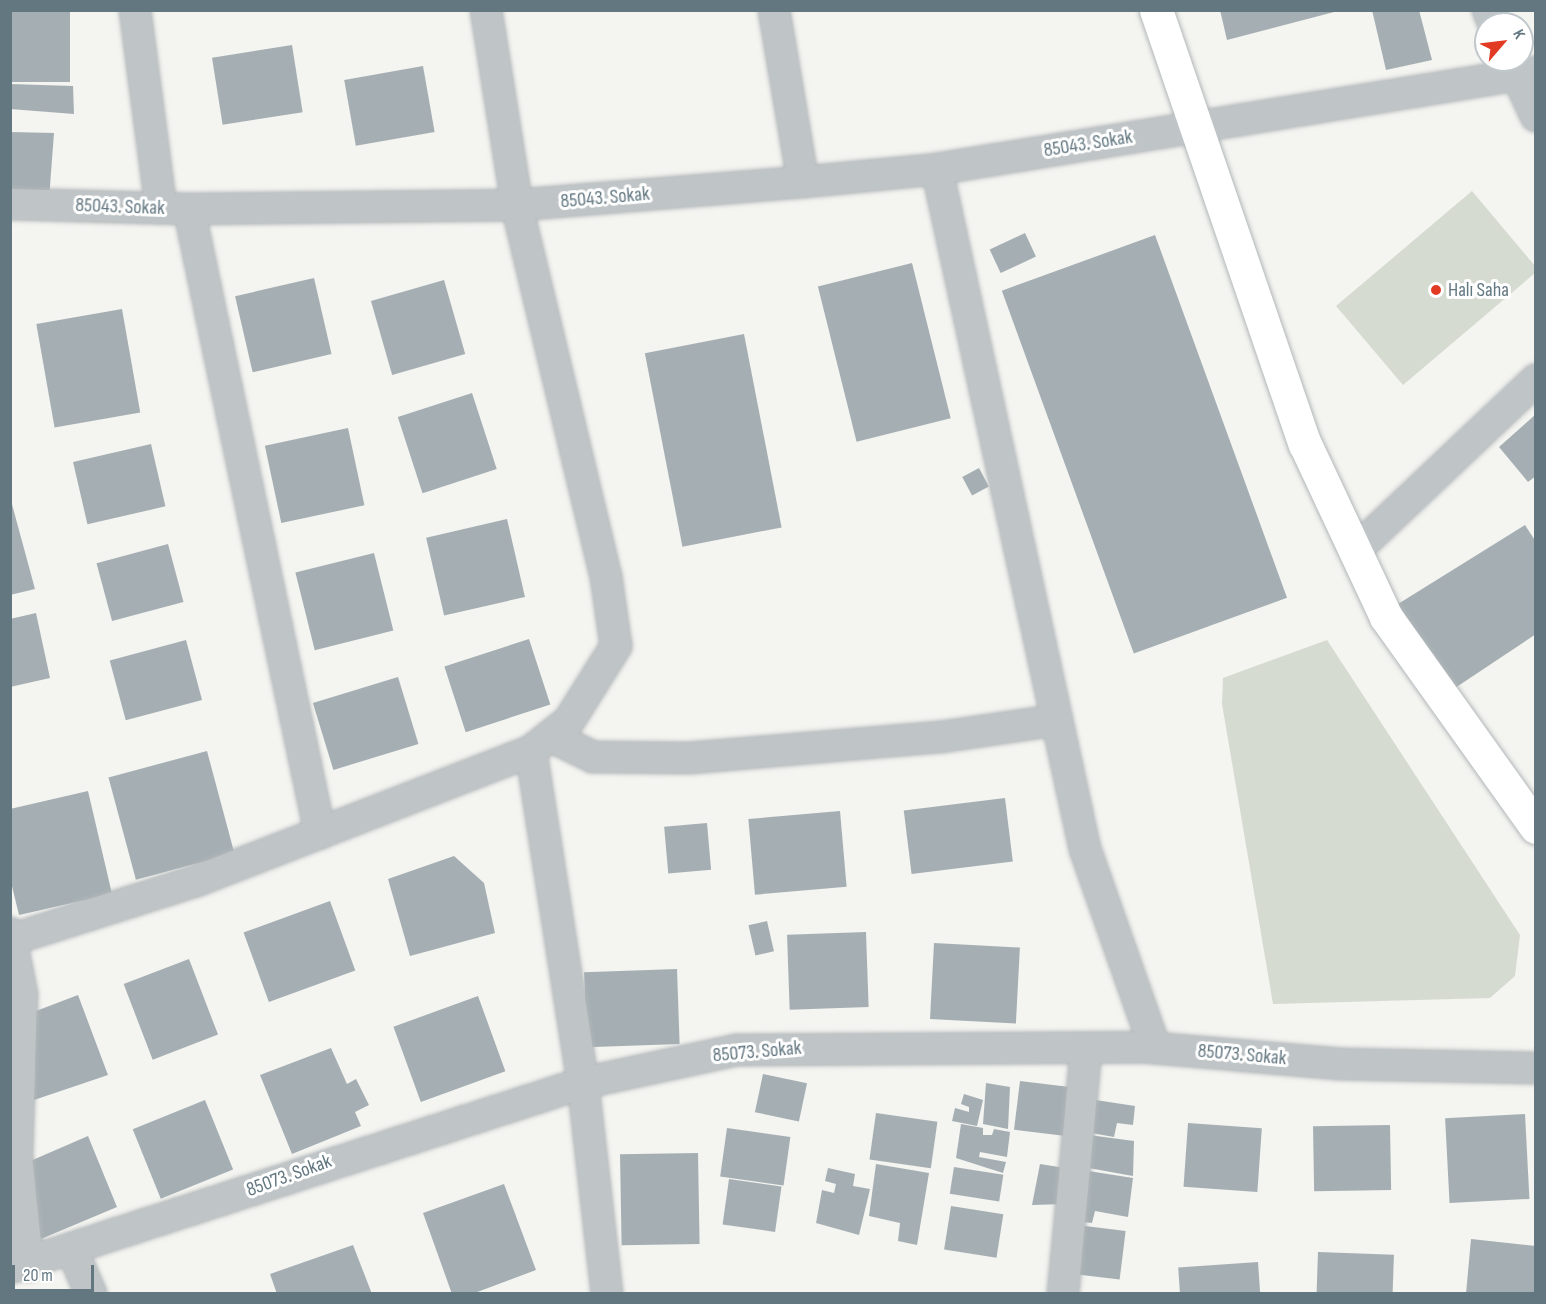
<!DOCTYPE html>
<html>
<head>
<meta charset="utf-8">
<style>
	body { margin:0 }
	#map { position:relative; width:1546px; height:1304px; overflow:hidden; background:#f4f4f0; font-family:"Sofia Sans Condensed",sans-serif }
	div>[style] { position:absolute }
	.green>* { inset:0; background:#d6dbd1 }
	.building>* { inset:0; background:#a5afb3; transform-origin:0 0 }
	.roads { filter:drop-shadow(0 0 2px #b2b7ba) drop-shadow(0 0 2px #b2b7ba) }
	.minor>* { height:30px; margin:-15px; padding:0 15px; transform-origin:15px; border-radius:15px; background:#bfc4c6 }
	.major>* { height:33px; margin:-16.5px; padding:0 16.5px; transform-origin:16.5px; border-radius:16.5px; background:#fff }
	.dots>* { width:16px; height:16px; translate:-50% -50%; box-sizing:border-box; border:3px solid #fff; border-radius:50% }
	span { translate:-50% -50%; white-space:nowrap; text-align:center; line-height:1.15; -webkit-text-stroke:6px #fff; paint-order:stroke }
	.street-label { font-size:20px; color:#637781 }
	.poi-label { font-size:20px; color:#637781 }
	.left { translate:0 -50%; text-align:left }
	.frame { position:absolute; inset:0; border:12px solid #637781; pointer-events:none }
	.north { position:absolute; left:1474px; top:12px; width:60px; height:60px; box-sizing:border-box; background:#fff; border:2px solid #c1c9cd; border-radius:50%; rotate:62deg; font-size:16px; font-weight:700; line-height:24px; text-align:center; color:#637781 }
	.north::after { content:''; display:block; margin:auto; width:21px; height:27px; background:#e13c23; clip-path:polygon(50% 0,100% 100%,50% 72%,0 100%) }
	.scale { position:absolute; left:12px; top:1265px; width:82px; height:27px; box-sizing:border-box; border:3px solid #637781; border-top:0; padding-left:8px; font-size:18px; line-height:21px; white-space:nowrap; color:#637781; -webkit-text-stroke:4px #fff; paint-order:stroke }
</style>
</head>
<body>
<div id="map">
	<div class="green">
		<div style="clip-path:polygon(1472px 191px,1535px 266px,1535px 273px,1403px 385px,1336px 306px)"></div>
		<div style="clip-path:polygon(1327px 640px,1520px 935px,1515px 976px,1490px 998px,1273px 1004px,1222px 704px,1223px 678px)"></div>
	</div>
	<div class="building">
		<div style="left:10px;top:10px;width:60px;height:72px"></div>
		<div style="clip-path:polygon(1220px 10px,1338px 10px,1338px 11px,1227px 40px)"></div>
		<div style="clip-path:polygon(1372px 10px,1419px 10px,1432px 60px,1386px 70px)"></div>
		<div style="left:292px;top:45px;width:68px;height:81px;rotate:81deg"></div>
		<div style="left:423px;top:66px;width:67px;height:80px;rotate:80deg"></div>
		<div style="clip-path:polygon(10px 84px,73px 86px,74px 114px,10px 109px)"></div>
		<div style="clip-path:polygon(10px 132px,54px 133px,49px 199px,10px 196px)"></div>
		<div style="left:1025px;top:233px;width:26px;height:39px;rotate:65deg"></div>
		<div style="left:1155px;top:235px;width:386px;height:163px;rotate:70deg"></div>
		<div style="left:912px;top:263px;width:160px;height:97px;rotate:76deg"></div>
		<div style="left:314px;top:278px;width:78px;height:81px;rotate:77deg"></div>
		<div style="left:444px;top:280px;width:77px;height:76px;rotate:74deg"></div>
		<div style="left:122px;top:309px;width:105px;height:87px;rotate:80deg"></div>
		<div style="left:744px;top:334px;width:197px;height:101px;rotate:79deg"></div>
		<div style="left:472px;top:393px;width:80px;height:78px;rotate:72deg"></div>
		<div style="clip-path:polygon(1536px 414px,1536px 476px,1528px 482px,1499px 447px)"></div>
		<div style="left:348px;top:428px;width:79px;height:85px;rotate:78deg"></div>
		<div style="left:151px;top:444px;width:64px;height:80px;rotate:77deg"></div>
		<div style="left:979px;top:468px;width:21px;height:19px;rotate:62deg"></div>
		<div style="clip-path:polygon(10px 497px,35px 589px,10px 595px)"></div>
		<div style="left:507px;top:519px;width:80px;height:83px;rotate:77deg"></div>
		<div style="clip-path:polygon(1525px 525px,1536px 542px,1536px 634px,1452px 690px,1398px 604px)"></div>
		<div style="left:168px;top:544px;width:60px;height:74px;rotate:75deg"></div>
		<div style="left:374px;top:553px;width:80px;height:81px;rotate:76deg"></div>
		<div style="clip-path:polygon(36px 613px,50px 678px,10px 687px,10px 619px)"></div>
		<div style="left:529px;top:639px;width:69px;height:89px;rotate:72deg"></div>
		<div style="left:186px;top:640px;width:62px;height:79px;rotate:75deg"></div>
		<div style="left:398px;top:677px;width:70px;height:89px;rotate:73deg"></div>
		<div style="left:207px;top:751px;width:106px;height:102px;rotate:75deg"></div>
		<div style="clip-path:polygon(88px 791px,112px 894px,19px 915px,10px 878px,10px 809px)"></div>
		<div style="left:1005px;top:798px;width:64px;height:102px;rotate:83deg"></div>
		<div style="left:840px;top:811px;width:76px;height:92px;rotate:85deg"></div>
		<div style="left:707px;top:823px;width:47px;height:43px;rotate:85deg"></div>
		<div style="clip-path:polygon(454px 856px,484px 883px,495px 933px,410px 956px,388px 879px)"></div>
		<div style="left:330px;top:901px;width:74px;height:92px;rotate:70deg"></div>
		<div style="left:767px;top:921px;width:31px;height:19px;rotate:77deg"></div>
		<div style="left:866px;top:932px;width:75px;height:79px;rotate:88deg"></div>
		<div style="left:934px;top:943px;width:86px;height:76px;rotate:3deg"></div>
		<div style="left:189px;top:959px;width:81px;height:70px;rotate:69deg"></div>
		<div style="left:677px;top:969px;width:75px;height:93px;rotate:88deg"></div>
		<div style="clip-path:polygon(78px 995px,108px 1075px,34px 1100px,36px 1011px)"></div>
		<div style="left:478px;top:996px;width:80px;height:90px;rotate:70deg"></div>
		<div style="clip-path:polygon(331px 1048px,347px 1084px,356px 1079px,369px 1105px,355px 1112px,361px 1126px,292px 1154px,260px 1075px)"></div>
		<div style="left:763px;top:1074px;width:45px;height:39px;rotate:12deg"></div>
		<div style="left:1020px;top:1081px;width:50px;height:49px;rotate:7deg"></div>
		<div style="clip-path:polygon(986px 1083px,1010px 1087px,1008px 1129px,983px 1124px)"></div>
		<div style="clip-path:polygon(964px 1094px,983px 1100px,977px 1126px,952px 1121px,955px 1108px,969px 1112px,969px 1107px,961px 1104px)"></div>
		<div style="clip-path:polygon(1089px 1099px,1135px 1106px,1133px 1125px,1117px 1123px,1114px 1137px,1086px 1132px)"></div>
		<div style="left:205px;top:1100px;width:75px;height:78px;rotate:68deg"></div>
		<div style="left:876px;top:1113px;width:62px;height:47px;rotate:8deg"></div>
		<div style="left:1525px;top:1114px;width:85px;height:80px;rotate:87deg"></div>
		<div style="left:1188px;top:1123px;width:74px;height:64px;rotate:4deg"></div>
		<div style="clip-path:polygon(961px 1124px,983px 1128px,983px 1135px,992px 1135px,994px 1129px,1010px 1132px,1007px 1157px,980px 1152px,979px 1157px,1006px 1162px,1003px 1173px,956px 1158px)"></div>
		<div style="left:1390px;top:1125px;width:65px;height:77px;rotate:89deg"></div>
		<div style="left:727px;top:1128px;width:64px;height:49px;rotate:8deg"></div>
		<div style="clip-path:polygon(1089px 1135px,1134px 1141px,1133px 1176px,1083px 1167px)"></div>
		<div style="clip-path:polygon(88px 1136px,117px 1207px,41px 1239px,29px 1207px,28px 1162px)"></div>
		<div style="left:698px;top:1153px;width:91px;height:78px;rotate:89deg"></div>
		<div style="clip-path:polygon(876px 1164px,929px 1173px,917px 1245px,898px 1241px,900px 1223px,869px 1216px)"></div>
		<div style="clip-path:polygon(1040px 1164px,1071px 1169px,1065px 1204px,1032px 1205px)"></div>
		<div style="left:954px;top:1167px;width:50px;height:27px;rotate:9deg"></div>
		<div style="clip-path:polygon(828px 1168px,855px 1174px,853px 1186px,870px 1189px,859px 1235px,816px 1223px,822px 1190px,834px 1193px,836px 1184px,825px 1181px)"></div>
		<div style="clip-path:polygon(1082px 1170px,1133px 1178px,1128px 1217px,1095px 1211px,1092px 1223px,1076px 1221px)"></div>
		<div style="left:729px;top:1179px;width:53px;height:46px;rotate:8deg"></div>
		<div style="clip-path:polygon(504px 1184px,536px 1270px,472px 1294px,452px 1294px,423px 1213px)"></div>
		<div style="left:951px;top:1206px;width:53px;height:44px;rotate:9deg"></div>
		<div style="left:1077px;top:1225px;width:49px;height:49px;rotate:7deg"></div>
		<div style="clip-path:polygon(1471px 1239px,1536px 1246px,1536px 1294px,1466px 1294px)"></div>
		<div style="clip-path:polygon(353px 1245px,372px 1294px,277px 1294px,270px 1274px)"></div>
		<div style="left:1318px;top:1252px;width:76px;height:42px;rotate:2deg"></div>
		<div style="left:1258px;top:1262px;width:32px;height:80px;rotate:86deg"></div>
	</div>
	<div class="roads">
		<div class="minor">
			<div style="left:135px;top:10px;width:200px;rotate:82.5deg"></div>
			<div style="left:774px;top:10px;width:174px;rotate:80.4deg"></div>
			<div style="left:1488px;top:10px;width:15px;rotate:67deg"></div>
			<div style="left:1510px;top:60px;width:62px;rotate:65.1deg"></div>
			<div style="left:937px;top:169px;width:696px;rotate:77.72deg"></div>
			<div style="left:1085px;top:849px;width:211px;rotate:70.6deg"></div>
			<div style="left:10px;top:204px;width:179px;rotate:1.6deg"></div>
			<div style="left:189px;top:209px;width:328px;rotate:-0.7deg"></div>
			<div style="left:517px;top:205px;width:287px;rotate:-4.6deg"></div>
			<div style="left:803px;top:182px;width:135px;rotate:-5.5deg"></div>
			<div style="left:937px;top:169px;width:607px;rotate:-9.2deg"></div>
			<div style="left:189px;top:209px;width:638px;rotate:78.14deg"></div>
			<div style="left:1356px;top:550px;width:248px;rotate:-43.4deg"></div>
			<div style="left:550px;top:736px;width:48px;rotate:26deg"></div>
			<div style="left:593px;top:757px;width:96px;rotate:0.6deg"></div>
			<div style="left:689px;top:758px;width:253px;rotate:-4.8deg"></div>
			<div style="left:941px;top:737px;width:117px;rotate:-8.3deg"></div>
			<div style="left:531px;top:751px;width:336px;rotate:81.1deg"></div>
			<div style="left:583px;top:1083px;width:212px;rotate:83.5deg"></div>
			<div style="left:10px;top:933px;width:63px;rotate:79deg"></div>
			<div style="left:22px;top:995px;width:161px;rotate:91.8deg"></div>
			<div style="left:17px;top:1156px;width:110px;rotate:84.2deg"></div>
			<div style="left:10px;top:940px;width:195px;rotate:-17.6deg"></div>
			<div style="left:196px;top:881px;width:359px;rotate:-21.2deg"></div>
			<div style="left:531px;top:751px;width:48px;rotate:-38.3deg"></div>
			<div style="left:569px;top:721px;width:89px;rotate:-57.9deg"></div>
			<div style="left:616px;top:646px;width:70px;rotate:-98.2deg"></div>
			<div style="left:606px;top:577px;width:382px;rotate:-103.5deg"></div>
			<div style="left:517px;top:205px;width:197px;rotate:-99deg"></div>
			<div style="left:72px;top:1250px;width:48px;rotate:66.6deg"></div>
			<div style="left:10px;top:1268px;width:602px;rotate:-17.89deg"></div>
			<div style="left:583px;top:1083px;width:157px;rotate:-12.1deg"></div>
			<div style="left:737px;top:1050px;width:405px;rotate:-0.4deg"></div>
			<div style="left:1142px;top:1047px;width:199px;rotate:4.9deg"></div>
			<div style="left:1340px;top:1064px;width:196px;rotate:1.2deg"></div>
			<div style="left:1063px;top:1294px;width:246px;rotate:-84.6deg"></div>
		</div>
		<div class="major">
			<div style="left:1156px;top:10px;width:459px;rotate:71.1deg"></div>
			<div style="left:1305px;top:444px;width:191px;rotate:64.9deg"></div>
			<div style="left:1386px;top:617px;width:258px;rotate:54.5deg"></div>
		</div>
	</div>
	<div class="dots">
		<div style="left:1436px;top:290px;background:#e13c23"></div>
	</div>
	<div class="street-label">
		<span style="left:1088px;top:144px;rotate:-9deg">85043. Sokak</span>
		<span style="left:605px;top:198px;rotate:-5deg">85043. Sokak</span>
		<span style="left:120px;top:207px;rotate:2deg">85043. Sokak</span>
		<span style="left:757px;top:1052px;rotate:-5deg">85073. Sokak</span>
		<span style="left:1242px;top:1055px;rotate:5deg">85073. Sokak</span>
		<span style="left:289px;top:1176px;rotate:-20deg">85073. Sokak</span>
	</div>
	<div class="poi-label">
		<span class="left" style="left:1448px;top:290px">Halı Saha</span>
	</div>
	<div class="frame"></div>
	<div class="north">K</div>
	<div class="scale">20 m</div>
</div>
</body>
</html>
